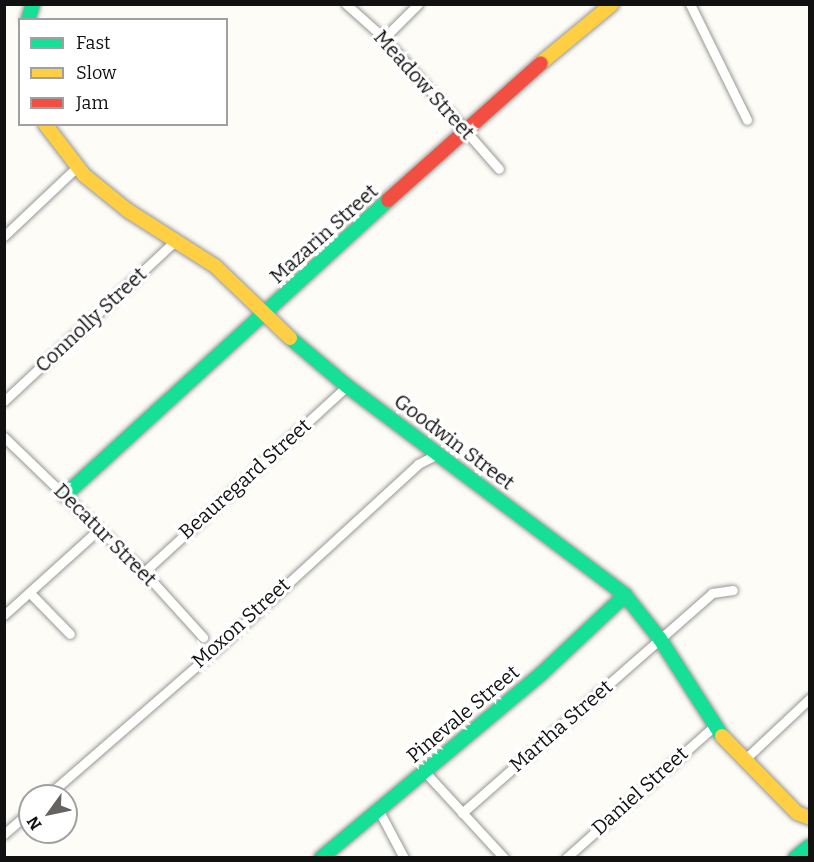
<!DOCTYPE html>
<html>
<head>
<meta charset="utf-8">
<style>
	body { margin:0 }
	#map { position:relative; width:814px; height:862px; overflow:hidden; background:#fdfcf7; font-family:Bitter,serif }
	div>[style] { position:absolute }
	.roads { filter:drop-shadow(0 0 2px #979795) drop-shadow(0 0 2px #979795) }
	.street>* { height:9px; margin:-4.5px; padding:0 4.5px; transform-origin:4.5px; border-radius:4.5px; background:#fffffe }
	.fast>* { height:14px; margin:-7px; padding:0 7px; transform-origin:7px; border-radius:7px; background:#16e098 }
	.slow>* { height:14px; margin:-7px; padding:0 7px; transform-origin:7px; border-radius:7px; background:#ffcf43 }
	.jam>* { height:14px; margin:-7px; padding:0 7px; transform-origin:7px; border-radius:7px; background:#f24e42 }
	span { translate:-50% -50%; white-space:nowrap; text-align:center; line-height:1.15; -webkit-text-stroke:6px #fff; paint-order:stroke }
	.street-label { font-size:20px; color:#111 }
	.frame { position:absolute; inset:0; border:6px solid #111; pointer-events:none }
	.legend { position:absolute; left:18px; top:18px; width:210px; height:108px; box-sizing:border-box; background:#fff; border:2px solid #a0a0a0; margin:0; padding:8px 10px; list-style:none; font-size:18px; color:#111 }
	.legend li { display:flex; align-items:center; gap:12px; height:30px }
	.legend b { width:30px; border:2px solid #a0a0a0 }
	.north { position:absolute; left:18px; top:784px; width:60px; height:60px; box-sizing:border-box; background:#fff; border:2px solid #a0a0a0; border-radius:50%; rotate:237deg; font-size:16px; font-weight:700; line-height:24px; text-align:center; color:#111 }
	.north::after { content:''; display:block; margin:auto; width:21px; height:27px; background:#646362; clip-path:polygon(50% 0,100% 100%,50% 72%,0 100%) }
</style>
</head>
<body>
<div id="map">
	<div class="roads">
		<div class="street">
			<div style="left:346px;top:4px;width:51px;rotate:41.8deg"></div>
			<div style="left:384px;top:38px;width:174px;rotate:48.7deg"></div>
			<div style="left:690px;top:4px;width:129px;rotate:63.8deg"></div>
			<div style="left:384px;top:38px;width:48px;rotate:-45deg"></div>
			<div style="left:4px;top:236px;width:100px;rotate:-43.4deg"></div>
			<div style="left:4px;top:401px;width:237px;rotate:-43.1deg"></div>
			<div style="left:4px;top:437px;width:194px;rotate:44deg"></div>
			<div style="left:144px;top:572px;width:88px;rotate:47.8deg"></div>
			<div style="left:144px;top:572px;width:275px;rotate:-42.5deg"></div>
			<div style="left:30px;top:593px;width:57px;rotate:45.7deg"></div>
			<div style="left:4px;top:615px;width:127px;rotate:-42.1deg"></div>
			<div style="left:743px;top:761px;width:92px;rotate:-43.2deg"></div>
			<div style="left:425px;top:772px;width:117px;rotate:47.4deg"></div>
			<div style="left:47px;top:796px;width:235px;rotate:-41deg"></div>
			<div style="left:224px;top:642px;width:263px;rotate:-42.5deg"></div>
			<div style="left:418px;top:464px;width:22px;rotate:-27deg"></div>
			<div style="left:378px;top:809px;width:55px;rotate:62deg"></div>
			<div style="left:462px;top:813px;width:333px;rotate:-41.3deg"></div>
			<div style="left:712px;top:593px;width:21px;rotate:-8deg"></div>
			<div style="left:4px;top:834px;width:35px;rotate:-41deg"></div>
			<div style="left:566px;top:858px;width:198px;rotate:-41.7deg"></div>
		</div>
		<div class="fast">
			<div style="left:28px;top:20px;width:17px;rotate:-73deg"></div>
			<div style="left:290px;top:338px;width:75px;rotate:40.1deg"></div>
			<div style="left:347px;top:386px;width:348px;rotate:36.9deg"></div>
			<div style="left:625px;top:595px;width:56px;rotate:51.5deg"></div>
			<div style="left:660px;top:639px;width:115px;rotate:57.4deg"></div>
			<div style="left:65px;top:495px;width:437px;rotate:-42.4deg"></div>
			<div style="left:321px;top:858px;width:287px;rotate:-39.9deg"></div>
			<div style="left:541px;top:674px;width:115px;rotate:-43.2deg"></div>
			<div style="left:795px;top:858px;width:19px;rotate:-39deg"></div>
		</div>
		<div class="slow">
			<div style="left:541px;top:63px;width:92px;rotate:-39.7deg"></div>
			<div style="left:45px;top:124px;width:64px;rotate:52.6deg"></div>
			<div style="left:84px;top:175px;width:55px;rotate:39.1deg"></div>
			<div style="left:127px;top:210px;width:104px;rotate:32.5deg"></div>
			<div style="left:215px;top:266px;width:104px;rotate:43.8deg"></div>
			<div style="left:722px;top:736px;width:107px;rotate:45.8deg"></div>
			<div style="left:797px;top:813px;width:14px;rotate:21deg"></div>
		</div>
		<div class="jam">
			<div style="left:388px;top:200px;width:205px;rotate:-41.8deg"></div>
		</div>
	</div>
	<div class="street-label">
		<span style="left:424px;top:85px;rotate:48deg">Meadow Street</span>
		<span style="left:324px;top:234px;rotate:-42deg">Mazarin Street</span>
		<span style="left:91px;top:320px;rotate:-43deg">Connolly Street</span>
		<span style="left:454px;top:442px;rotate:37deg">Goodwin Street</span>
		<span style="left:245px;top:479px;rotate:-42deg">Beauregard Street</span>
		<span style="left:105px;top:535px;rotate:45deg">Decatur Street</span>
		<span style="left:241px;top:623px;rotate:-42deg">Moxon Street</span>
		<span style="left:463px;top:714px;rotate:-40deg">Pinevale Street</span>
		<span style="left:561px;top:726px;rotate:-41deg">Martha Street</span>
		<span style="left:640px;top:791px;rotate:-42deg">Daniel Street</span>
	</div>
	<div class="frame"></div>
	<ul class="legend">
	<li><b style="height:8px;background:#16e098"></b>Fast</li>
	<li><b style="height:8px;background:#ffcf43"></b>Slow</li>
	<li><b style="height:8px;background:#f24e42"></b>Jam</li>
	</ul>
	<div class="north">N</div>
</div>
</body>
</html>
